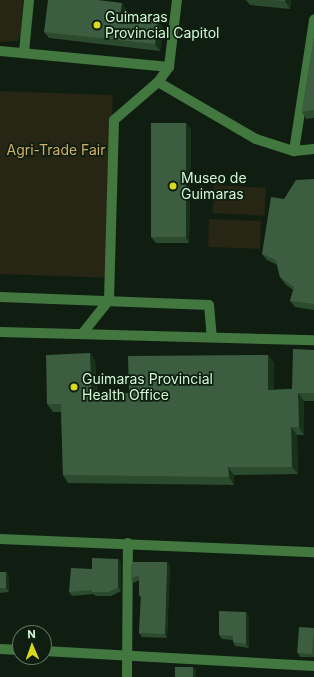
<!DOCTYPE html>
<html>
<head>
<meta charset="utf-8">
<style>
	body { margin:0 }
	#map { position:relative; width:314px; height:677px; overflow:hidden; background:#0f1e11; font-family:Inter,sans-serif }
	div>[style] { position:absolute }
	.green>* { inset:0; background:#272513; transform-origin:0 0 }
	.minor>* { height:10px; margin:-5px; padding:0 5px; transform-origin:5px; border-radius:5px; background:#427740 }
	.wall>* { inset:0; background:#2b4a2e }
	.shaded-wall>* { inset:0; background:#18311b }
	.building>* { inset:0; background:#3d5d40; transform-origin:0 0 }
	.dots>* { width:11px; height:11px; translate:-50% -50%; box-sizing:border-box; border:2px solid #0f1e11; border-radius:50% }
	span { translate:-50% -50%; white-space:nowrap; text-align:center; line-height:1.15; -webkit-text-stroke:3.5px #0f1e11; paint-order:stroke }
	.poi-label { font-size:14px; color:#d2f9d4 }
	.left { translate:0 -50%; text-align:left }
	.park-label { font-size:14px; color:#cfae68 }
	.north { position:absolute; left:12px; top:625px; width:40px; height:40px; box-sizing:border-box; background:#0f1e11; border:1px solid #5d765f; border-radius:50%; rotate:358deg; font-size:11px; font-weight:700; line-height:16px; text-align:center; color:#d2f9d4 }
	.north::after { content:''; display:block; margin:auto; width:14px; height:18px; background:#d5da1d; clip-path:polygon(50% 0,100% 100%,50% 72%,0 100%) }
</style>
</head>
<body>
<div id="map">
	<div class="green">
		<div style="clip-path:polygon(0 0,23px 0,21px 35px,18px 41px,0 42px)"></div>
		<div style="left:0;top:91px;width:113px;height:183px;rotate:2deg"></div>
		<div style="left:214px;top:185px;width:52px;height:28px;rotate:3deg"></div>
		<div style="left:209px;top:219px;width:52px;height:28px;rotate:2deg"></div>
	</div>
	<div class="minor">
		<div style="left:0;top:51px;width:170px;rotate:5.4deg"></div>
		<div style="left:169px;top:67px;width:67px;rotate:-83.2deg"></div>
		<div style="left:24px;top:52px;width:52px;rotate:-84.5deg"></div>
		<div style="left:169px;top:67px;width:19px;rotate:126deg"></div>
		<div style="left:158px;top:82px;width:113px;rotate:30.2deg"></div>
		<div style="left:256px;top:139px;width:40px;rotate:18deg"></div>
		<div style="left:294px;top:151px;width:20px;rotate:-6deg"></div>
		<div style="left:294px;top:151px;width:133px;rotate:-81.3deg"></div>
		<div style="left:0;top:297px;width:209px;rotate:2.2deg"></div>
		<div style="left:209px;top:305px;width:32px;rotate:85deg"></div>
		<div style="left:0;top:332px;width:314px;rotate:1.5deg"></div>
		<div style="left:82px;top:334px;width:43px;rotate:-51.5deg"></div>
		<div style="left:109px;top:300px;width:180px;rotate:-88.4deg"></div>
		<div style="left:114px;top:120px;width:58px;rotate:-40.8deg"></div>
		<div style="left:0;top:539px;width:314px;rotate:2.4deg"></div>
		<div style="left:0;top:649px;width:20px;rotate:3deg"></div>
		<div style="left:44px;top:651px;width:270px;rotate:3.2deg"></div>
		<div style="left:127px;top:677px;width:134px;rotate:-89.6deg"></div>
	</div>
	<div class="wall">
		<div style="clip-path:polygon(246px 0,291px 0,290px 9px,250px 5px)"></div>
		<div style="clip-path:polygon(126px 9px,125px 16px,163px 27px,160px 51px,49px 38px,44px 32px)"></div>
		<div style="clip-path:polygon(314px 38px,314px 118px,306px 119px,302px 112px)"></div>
		<div style="clip-path:polygon(186px 123px,191px 130px,189px 243px,156px 243px,151px 237px)"></div>
		<div style="clip-path:polygon(314px 179px,314px 310px,295px 307px,290px 301px,293px 290px,285px 284px,280px 277px,277px 265px,267px 260px,262px 254px,284px 199px)"></div>
		<div style="clip-path:polygon(314px 350px,314px 401px,304px 401px,304px 435px,297px 435px,298px 474px,234px 475px,234px 485px,68px 483px,63px 475px,61px 412px,53px 412px,47px 404px,90px 353px,95px 361px,97px 393px,129px 393px,268px 355px,274px 363px,274px 390px,292px 389px)"></div>
		<div style="clip-path:polygon(118px 559px,121px 563px,121px 591px,111px 596px,95px 596px,94px 594px,72px 596px,69px 592px,92px 569px)"></div>
		<div style="clip-path:polygon(132px 562px,170px 566px,167px 638px,142px 637px,139px 633px,141px 598px,139px 595px,139px 580px,134px 583px,131px 579px)"></div>
		<div style="clip-path:polygon(0 572px,6px 572px,9px 576px,9px 592px,0 593px)"></div>
		<div style="clip-path:polygon(249px 616px,249px 648px,235px 646px,233px 642px,233px 640px,222px 639px,219px 635px)"></div>
		<div style="clip-path:polygon(314px 628px,314px 657px,300px 657px,298px 653px)"></div>
	</div>
	<div class="shaded-wall">
		<div style="clip-path:polygon(285px 0,291px 0,290px 9px,285px 1px)"></div>
		<div style="clip-path:polygon(122px 3px,126px 9px,125px 23px,120px 16px)"></div>
		<div style="clip-path:polygon(158px 20px,163px 27px,160px 51px,155px 44px)"></div>
		<div style="clip-path:polygon(186px 123px,191px 130px,189px 243px,185px 236px)"></div>
		<div style="clip-path:polygon(90px 353px,95px 361px,97px 401px,91px 393px)"></div>
		<div style="clip-path:polygon(268px 355px,274px 363px,274px 398px,268px 390px)"></div>
		<div style="clip-path:polygon(298px 393px,304px 401px,304px 435px,299px 427px)"></div>
		<div style="clip-path:polygon(291px 427px,297px 435px,298px 474px,292px 467px)"></div>
		<div style="clip-path:polygon(228px 467px,234px 475px,234px 485px,229px 477px)"></div>
		<div style="clip-path:polygon(118px 559px,121px 563px,121px 591px,118px 587px)"></div>
		<div style="clip-path:polygon(167px 562px,170px 566px,167px 638px,165px 634px)"></div>
		<div style="clip-path:polygon(6px 572px,9px 576px,9px 592px,6px 588px)"></div>
		<div style="clip-path:polygon(246px 612px,249px 616px,249px 648px,246px 644px)"></div>
		<div style="clip-path:polygon(193px 667px,196px 671px,196px 677px,193px 677px)"></div>
	</div>
	<div class="building">
		<div style="clip-path:polygon(48px 0,98px 0,122px 3px,120px 16px,158px 20px,155px 44px,44px 32px)"></div>
		<div style="clip-path:polygon(273px 0,285px 0,285px 1px)"></div>
		<div style="clip-path:polygon(314px 38px,314px 110px,302px 112px)"></div>
		<div style="left:151px;top:123px;width:35px;height:114px"></div>
		<div style="clip-path:polygon(314px 179px,314px 304px,290px 301px,294px 287px,280px 277px,276px 260px,262px 254px,271px 197px,284px 199px,296px 180px)"></div>
		<div style="clip-path:polygon(293px 349px,314px 350px,314px 393px,298px 393px,299px 427px,291px 427px,292px 467px,228px 467px,229px 477px,63px 475px,61px 404px,47px 404px,46px 355px,90px 353px,91px 393px,129px 393px,128px 356px,268px 355px,268px 390px,292px 389px)"></div>
		<div style="clip-path:polygon(92px 558px,118px 559px,118px 587px,109px 592px,92px 592px,92px 590px,69px 592px,71px 568px,92px 569px)"></div>
		<div style="clip-path:polygon(132px 562px,167px 562px,165px 634px,139px 633px,141px 595px,139px 595px,139px 575px,131px 579px)"></div>
		<div style="left:0;top:572px;width:6px;height:16px"></div>
		<div style="clip-path:polygon(219px 611px,246px 612px,246px 644px,233px 642px,233px 636px,219px 635px)"></div>
		<div style="left:299px;top:627px;width:15px;height:26px;rotate:4deg"></div>
		<div style="left:175px;top:667px;width:18px;height:10px"></div>
	</div>
	<div class="dots">
		<div style="left:97px;top:25px;background:#d5da1d"></div>
		<div style="left:173px;top:186px;background:#d5da1d"></div>
		<div style="left:74px;top:387px;background:#d5da1d"></div>
	</div>
	<div class="poi-label">
		<span class="left" style="left:105px;top:25px">Guimaras<br>Provincial Capitol</span>
		<span class="left" style="left:181px;top:186px">Museo de<br>Guimaras</span>
		<span class="left" style="left:82px;top:387px">Guimaras Provincial<br>Health Office</span>
	</div>
	<div class="park-label">
		<span style="left:56px;top:150px">Agri-Trade Fair</span>
	</div>
	<div class="north">N</div>
</div>
</body>
</html>
